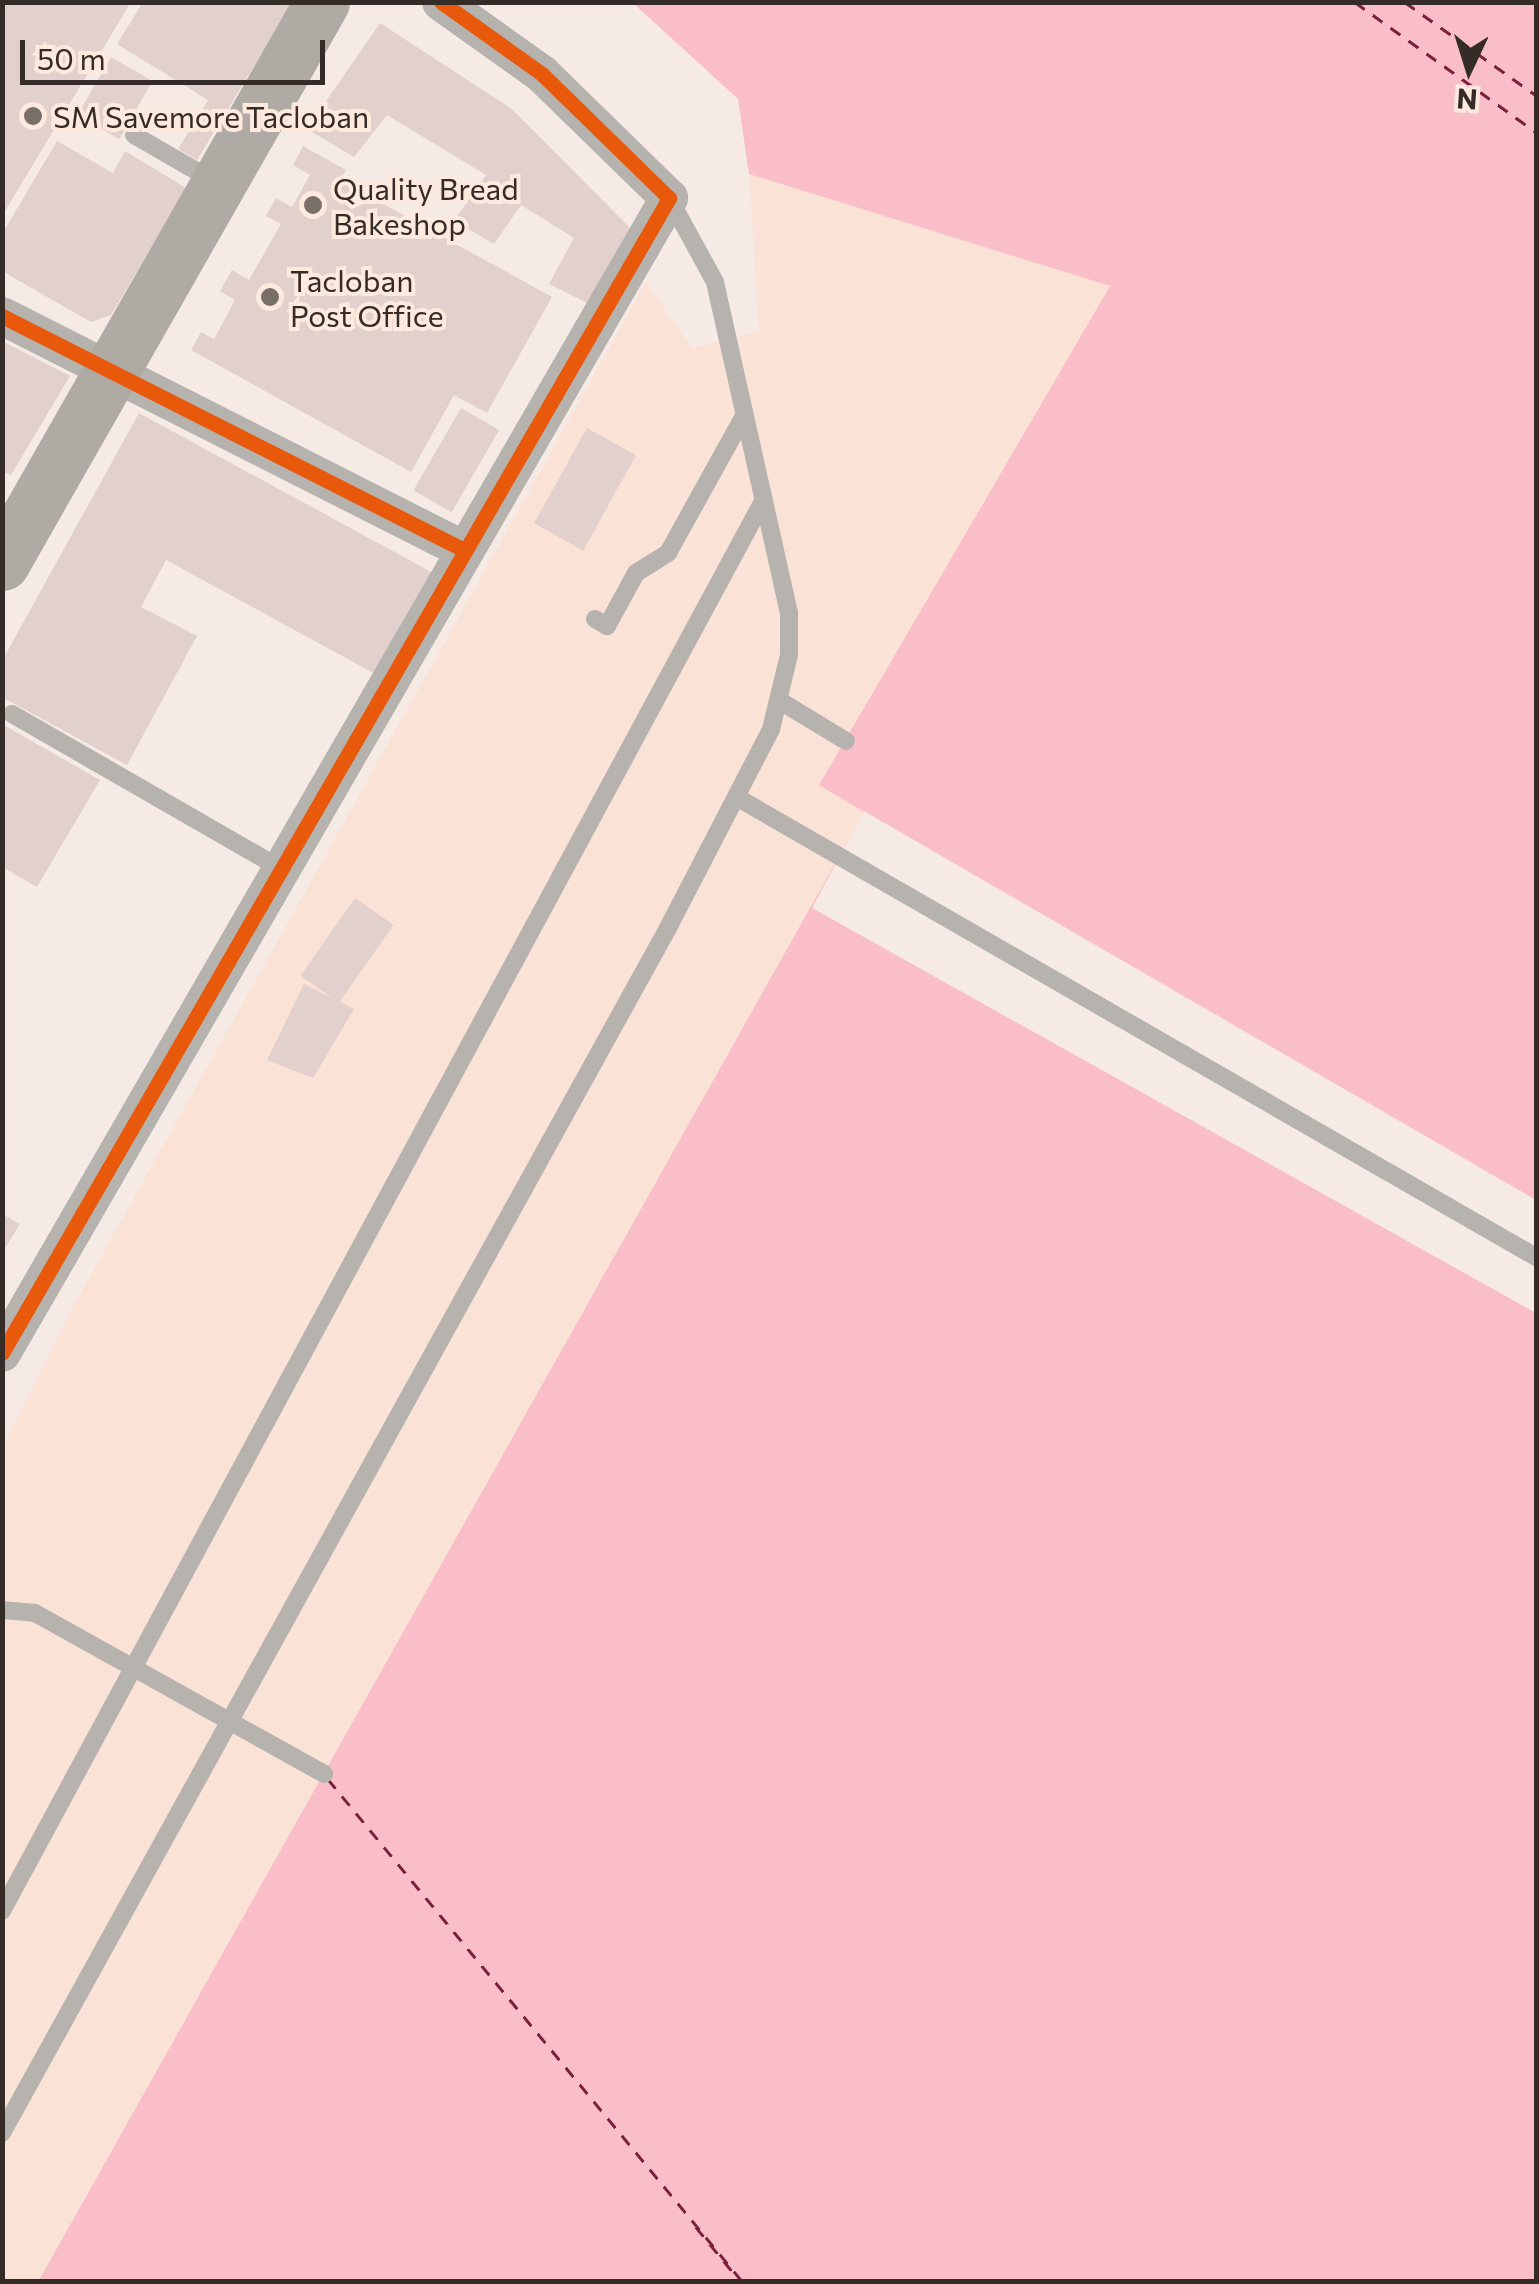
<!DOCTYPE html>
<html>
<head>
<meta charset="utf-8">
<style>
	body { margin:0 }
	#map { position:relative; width:1539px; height:2284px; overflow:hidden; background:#f6ebe4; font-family:Commissioner,sans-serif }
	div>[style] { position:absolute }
	.built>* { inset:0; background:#fae3d6 }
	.water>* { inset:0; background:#f9bec7 }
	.pier>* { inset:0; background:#f6ebe4 }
	.ferry>* { height:2.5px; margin-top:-1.25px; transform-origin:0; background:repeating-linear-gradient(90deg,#7a203c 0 12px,transparent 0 22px) }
	.building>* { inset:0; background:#e1d0cb; transform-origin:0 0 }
	.service>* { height:18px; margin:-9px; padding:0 9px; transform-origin:9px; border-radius:9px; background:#b6b2ae }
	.minor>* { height:38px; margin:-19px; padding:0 19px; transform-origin:19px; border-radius:19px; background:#b6b2ae }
	.primary>* { height:55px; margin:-27.5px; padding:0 27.5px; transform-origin:27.5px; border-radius:27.5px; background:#b0aaa5 }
	.cycleway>* { height:15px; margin:-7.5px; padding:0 7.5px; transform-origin:7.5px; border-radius:7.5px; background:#e8590c }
	.dots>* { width:28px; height:28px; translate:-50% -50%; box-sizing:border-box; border:5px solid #fde9dd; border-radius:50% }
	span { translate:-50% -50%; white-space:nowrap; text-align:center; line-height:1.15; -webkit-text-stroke:8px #fde9dd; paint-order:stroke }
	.poi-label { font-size:30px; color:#352c27 }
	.left { translate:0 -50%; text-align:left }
	.frame { position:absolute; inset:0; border:5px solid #352c27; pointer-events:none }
	.north { position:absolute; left:1419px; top:20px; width:100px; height:100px; -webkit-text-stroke:8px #fde9dd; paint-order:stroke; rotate:184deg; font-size:28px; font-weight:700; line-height:40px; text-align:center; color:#352c27 }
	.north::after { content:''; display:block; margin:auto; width:35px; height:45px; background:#352c27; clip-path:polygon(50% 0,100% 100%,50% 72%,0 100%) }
	.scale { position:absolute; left:20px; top:40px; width:305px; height:45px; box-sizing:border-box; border:5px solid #352c27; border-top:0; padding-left:12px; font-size:30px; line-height:35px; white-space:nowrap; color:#352c27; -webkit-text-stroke:8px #fde9dd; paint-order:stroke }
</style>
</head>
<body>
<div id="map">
	<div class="built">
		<div style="clip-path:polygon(749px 174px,1111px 286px,819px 785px,1536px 1200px,812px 908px,38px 2282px,2px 2281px,2px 1449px,75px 1303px,646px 282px,692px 348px,759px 331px)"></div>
	</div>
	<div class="water">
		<div style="clip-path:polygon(633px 3px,1536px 3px,1536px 2281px,38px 2282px,864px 812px,819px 785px,1110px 286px,749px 174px,738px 99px)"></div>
	</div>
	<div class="pier">
		<div style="clip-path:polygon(864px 811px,1536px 1200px,1536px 1313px,812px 908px)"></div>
	</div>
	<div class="ferry">
		<div style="left:1355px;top:2px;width:223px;rotate:35.7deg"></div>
		<div style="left:1405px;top:2px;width:161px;rotate:35.4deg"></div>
		<div style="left:328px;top:1779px;width:652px;rotate:50.48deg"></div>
		<div style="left:696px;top:2227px;width:71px;rotate:50.7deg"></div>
	</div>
	<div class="building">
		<div style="clip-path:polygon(2px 2px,131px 2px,2px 216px)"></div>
		<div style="clip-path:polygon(143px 2px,293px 2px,197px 160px,178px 149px,208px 100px,117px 44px)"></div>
		<div style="clip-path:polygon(380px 23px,512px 109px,634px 232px,597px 308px,549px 284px,574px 238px,521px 205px,494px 244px,454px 221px,486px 175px,387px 115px,354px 157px,307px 129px)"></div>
		<div style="left:111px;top:57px;width:48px;height:67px;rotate:30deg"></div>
		<div style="clip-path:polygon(57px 141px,113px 173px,125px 151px,186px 188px,111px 315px,91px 322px,2px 271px,2px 234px)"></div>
		<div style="clip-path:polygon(303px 146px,346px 170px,340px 180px,552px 297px,487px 413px,454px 395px,411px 472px,191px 350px,201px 332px,214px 339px,235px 300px,220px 291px,232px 270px,249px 280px,281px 224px,266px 216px,276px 198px,292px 207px,310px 175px,293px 165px)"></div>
		<div style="clip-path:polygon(2px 341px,70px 376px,11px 475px,2px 471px)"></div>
		<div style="left:461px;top:408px;width:44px;height:95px;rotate:30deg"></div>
		<div style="clip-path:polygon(139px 413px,435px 574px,379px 676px,166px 560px,141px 607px,197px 636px,127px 765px,2px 697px,2px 661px)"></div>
		<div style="left:587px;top:428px;width:56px;height:109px;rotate:29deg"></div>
		<div style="clip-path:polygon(2px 724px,100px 780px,37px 887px,2px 867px)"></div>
		<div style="left:355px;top:898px;width:47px;height:95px;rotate:35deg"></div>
		<div style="clip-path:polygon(304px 984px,354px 1009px,313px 1078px,267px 1060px)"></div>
		<div style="clip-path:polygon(2px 1214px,20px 1224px,2px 1253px)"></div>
	</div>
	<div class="service">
		<div style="left:134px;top:135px;width:90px;rotate:30deg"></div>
		<div style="left:595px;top:619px;width:14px;rotate:30deg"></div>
		<div style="left:607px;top:626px;width:60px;rotate:-61.3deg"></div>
		<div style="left:636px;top:573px;width:38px;rotate:-32deg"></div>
		<div style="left:668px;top:553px;width:157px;rotate:-61deg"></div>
		<div style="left:780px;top:701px;width:77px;rotate:31.2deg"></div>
		<div style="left:12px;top:714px;width:309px;rotate:29.9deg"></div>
		<div style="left:738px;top:798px;width:921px;rotate:29.91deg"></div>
		<div style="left:2px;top:1610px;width:33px;rotate:5deg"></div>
		<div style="left:35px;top:1613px;width:331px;rotate:29.1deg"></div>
		<div style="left:2px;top:1911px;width:1600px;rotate:-61.64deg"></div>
		<div style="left:2px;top:2133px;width:1377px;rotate:-61.07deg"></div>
		<div style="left:668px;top:928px;width:224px;rotate:-62.6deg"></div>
		<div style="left:771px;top:729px;width:76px;rotate:-76.3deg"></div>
		<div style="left:789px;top:655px;width:42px;rotate:-90deg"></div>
		<div style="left:789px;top:613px;width:339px;rotate:-102.6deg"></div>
		<div style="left:715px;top:282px;width:96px;rotate:-118.7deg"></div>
	</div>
	<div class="minor">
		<div style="left:2px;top:316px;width:518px;rotate:26.86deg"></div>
		<div style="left:2px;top:1353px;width:1334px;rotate:-59.99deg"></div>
		<div style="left:669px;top:198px;width:177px;rotate:-135.7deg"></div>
		<div style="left:542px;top:74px;width:124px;rotate:-144.5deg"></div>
	</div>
	<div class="primary">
		<div style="left:2px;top:563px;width:646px;rotate:-60.3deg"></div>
	</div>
	<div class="cycleway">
		<div style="left:2px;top:316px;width:518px;rotate:26.86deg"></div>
		<div style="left:2px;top:1353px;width:1334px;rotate:-59.99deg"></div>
		<div style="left:669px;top:198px;width:177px;rotate:-135.7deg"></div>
		<div style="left:542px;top:74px;width:124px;rotate:-144.5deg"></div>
	</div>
	<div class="dots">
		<div style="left:33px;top:116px;background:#796f69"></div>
		<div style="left:313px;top:205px;background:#796f69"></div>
		<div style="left:270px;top:297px;background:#796f69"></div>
	</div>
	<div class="poi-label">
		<span class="left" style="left:53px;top:116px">SM Savemore Tacloban</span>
		<span class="left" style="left:333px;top:205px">Quality Bread<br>Bakeshop</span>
		<span class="left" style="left:290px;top:297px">Tacloban<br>Post Office</span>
	</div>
	<div class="frame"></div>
	<div class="north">N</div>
	<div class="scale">50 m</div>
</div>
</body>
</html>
